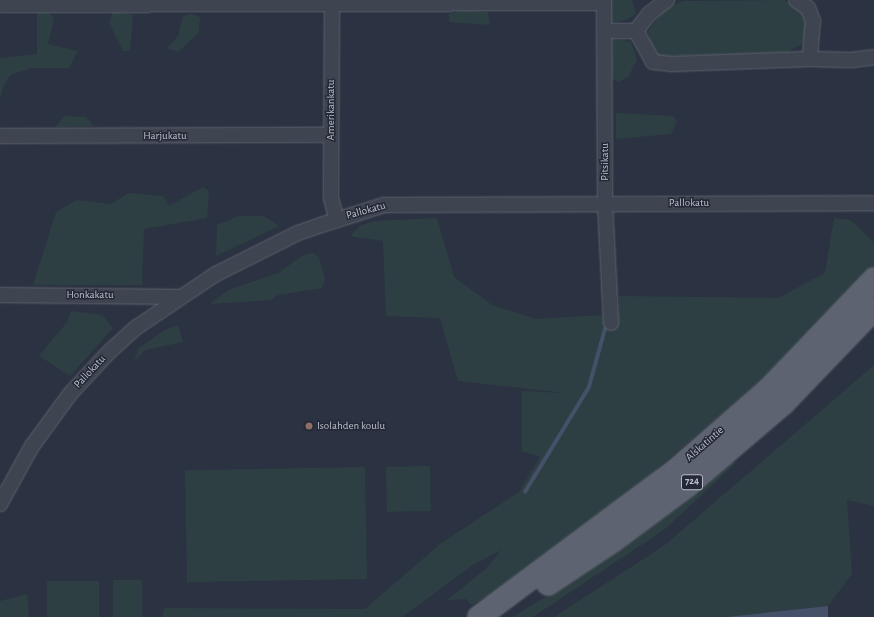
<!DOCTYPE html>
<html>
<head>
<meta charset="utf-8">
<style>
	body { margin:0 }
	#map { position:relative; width:874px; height:617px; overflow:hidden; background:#2b3241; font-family:"Alegreya Sans",sans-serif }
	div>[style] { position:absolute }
	.green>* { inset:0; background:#2e3f43; transform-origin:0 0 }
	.water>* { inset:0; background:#455069 }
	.stream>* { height:3.5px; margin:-1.75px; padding:0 1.75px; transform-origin:1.75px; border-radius:1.75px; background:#455069 }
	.roads { filter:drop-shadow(0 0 1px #5d626e) drop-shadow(0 0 1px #5d626e) }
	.minor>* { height:14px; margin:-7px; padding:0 7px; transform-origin:7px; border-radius:7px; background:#3f4451 }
	.primary>* { height:22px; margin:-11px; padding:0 11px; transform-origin:11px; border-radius:11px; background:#5d6370 }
	.dots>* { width:11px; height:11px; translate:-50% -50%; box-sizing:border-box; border:2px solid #232936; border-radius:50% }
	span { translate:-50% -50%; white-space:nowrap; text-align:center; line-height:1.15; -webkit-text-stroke:3px #232936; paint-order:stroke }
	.shield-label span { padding:1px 3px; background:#232936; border:1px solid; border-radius:3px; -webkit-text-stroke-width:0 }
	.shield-label { font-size:10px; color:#bcc0cb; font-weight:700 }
	.street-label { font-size:11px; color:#bcc0cb }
	.poi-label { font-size:11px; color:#bcc0cb }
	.left { translate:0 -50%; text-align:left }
</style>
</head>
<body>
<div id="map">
	<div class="green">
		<div style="clip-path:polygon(611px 0,632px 0,636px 14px,626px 20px,611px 23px)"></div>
		<div style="clip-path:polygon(784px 0,801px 10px,807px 22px,806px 35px,802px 44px,784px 54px,659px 56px,650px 44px,648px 31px,666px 7px,684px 1px)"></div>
		<div style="clip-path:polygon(465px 9px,488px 12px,490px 25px,449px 22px,449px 14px)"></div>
		<div style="clip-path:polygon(113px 11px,133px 15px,130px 51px,123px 51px,109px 23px)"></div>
		<div style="clip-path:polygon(48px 12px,54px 18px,48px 44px,78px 51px,69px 68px,32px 68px,10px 75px,3px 87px,0 100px,0 58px,37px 54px,37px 13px)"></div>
		<div style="clip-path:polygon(190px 14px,200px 17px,199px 32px,178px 52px,167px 48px,178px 36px,183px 17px)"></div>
		<div style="clip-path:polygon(612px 38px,631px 42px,637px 60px,628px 77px,619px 82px,611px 78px)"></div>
		<div style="clip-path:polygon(616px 113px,673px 116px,677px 121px,671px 134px,616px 139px)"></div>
		<div style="clip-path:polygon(64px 116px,86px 117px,94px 126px,56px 127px)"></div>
		<div style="clip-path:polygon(203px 187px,209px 191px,207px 218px,144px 229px,142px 285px,33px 285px,56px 212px,77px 200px,111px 204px,128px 193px,163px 196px,169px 206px)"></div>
		<div style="clip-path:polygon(239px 216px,264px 216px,279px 226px,216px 256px,217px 225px)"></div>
		<div style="clip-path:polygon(437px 218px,454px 277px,492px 305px,536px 319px,619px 314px,619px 296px,778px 298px,825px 273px,834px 218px,850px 220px,874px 242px,874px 265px,790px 355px,703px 430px,581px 532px,502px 588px,472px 605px,466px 599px,447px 600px,487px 568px,501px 550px,473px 565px,402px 617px,162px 617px,164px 608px,365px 609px,440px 544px,519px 492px,540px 457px,522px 451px,522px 391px,566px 393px,458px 381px,440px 318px,386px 316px,383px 241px,350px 236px,361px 225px,375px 221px)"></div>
		<div style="clip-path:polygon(313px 253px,319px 258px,325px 279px,322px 288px,278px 295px,271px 300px,210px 304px,228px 290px,278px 273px,302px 256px)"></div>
		<div style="clip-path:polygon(71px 311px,102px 315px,113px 328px,70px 376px,39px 356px,67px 322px)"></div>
		<div style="clip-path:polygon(178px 325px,183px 342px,145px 350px,134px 361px,139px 348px,163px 331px)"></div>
		<div style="clip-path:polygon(874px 365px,874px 506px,847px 500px,852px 574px,828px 606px,726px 617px,554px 617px,665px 545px)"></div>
		<div style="clip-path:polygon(732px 462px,736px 463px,664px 530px,533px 617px,513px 617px,576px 578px,656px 523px)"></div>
		<div style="left:430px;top:466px;width:45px;height:44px;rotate:89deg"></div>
		<div style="left:365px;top:467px;width:112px;height:180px;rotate:89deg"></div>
		<div style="left:113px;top:580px;width:29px;height:37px"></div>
		<div style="left:99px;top:581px;width:36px;height:52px;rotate:90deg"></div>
		<div style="clip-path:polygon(27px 594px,29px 617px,0 617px,0 601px)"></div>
	</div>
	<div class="water">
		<div style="clip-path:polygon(828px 606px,828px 617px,726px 617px,735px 616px)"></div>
	</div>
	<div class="stream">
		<div style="left:525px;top:492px;width:123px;rotate:-58.6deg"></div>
		<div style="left:589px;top:387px;width:60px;rotate:-74.6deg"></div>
	</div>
	<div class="roads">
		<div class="minor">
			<div style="left:332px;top:0;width:198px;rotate:90.3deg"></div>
			<div style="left:331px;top:198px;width:23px;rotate:75deg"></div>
			<div style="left:604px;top:0;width:203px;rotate:89.7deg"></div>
			<div style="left:605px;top:203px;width:120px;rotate:87.1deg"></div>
			<div style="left:796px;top:0;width:14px;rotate:34deg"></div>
			<div style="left:808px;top:8px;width:14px;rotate:69deg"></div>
			<div style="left:813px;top:21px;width:38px;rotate:95deg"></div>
			<div style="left:0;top:5px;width:604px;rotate:-0.19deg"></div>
			<div style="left:604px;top:31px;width:32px"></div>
			<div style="left:636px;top:31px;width:35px;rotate:61deg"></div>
			<div style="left:653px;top:62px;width:18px;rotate:6deg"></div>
			<div style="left:671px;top:64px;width:139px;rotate:-2.1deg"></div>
			<div style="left:810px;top:59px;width:41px;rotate:1.4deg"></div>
			<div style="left:851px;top:60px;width:23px;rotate:-7deg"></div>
			<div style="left:636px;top:31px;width:21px;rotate:-53deg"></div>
			<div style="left:649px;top:14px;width:23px;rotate:-38deg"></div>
			<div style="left:0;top:136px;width:331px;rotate:-0.2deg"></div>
			<div style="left:0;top:295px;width:179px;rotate:0.6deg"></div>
			<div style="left:0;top:504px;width:66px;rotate:-61.1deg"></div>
			<div style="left:32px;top:446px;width:64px;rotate:-53.8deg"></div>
			<div style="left:70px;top:394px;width:57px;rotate:-47.1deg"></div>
			<div style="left:109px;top:352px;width:38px;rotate:-42deg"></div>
			<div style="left:137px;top:327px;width:95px;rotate:-33.9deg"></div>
			<div style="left:216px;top:274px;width:92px;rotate:-26.6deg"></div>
			<div style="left:298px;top:233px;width:24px;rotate:-19deg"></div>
			<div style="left:321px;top:225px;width:66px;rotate:-17.6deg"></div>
			<div style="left:384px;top:205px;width:490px;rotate:-0.2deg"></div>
		</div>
		<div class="primary">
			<div style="left:548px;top:584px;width:78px;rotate:-33.5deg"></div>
			<div style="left:613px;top:541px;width:94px;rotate:-36.7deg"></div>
			<div style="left:688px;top:485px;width:125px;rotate:-40.5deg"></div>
			<div style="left:783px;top:404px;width:132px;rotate:-46.2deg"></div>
			<div style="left:479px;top:617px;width:246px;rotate:-36.7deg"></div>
			<div style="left:676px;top:470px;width:125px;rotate:-41.1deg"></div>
			<div style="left:770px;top:388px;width:151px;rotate:-46.3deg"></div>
		</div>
	</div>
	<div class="dots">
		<div style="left:309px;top:426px;background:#8d6e63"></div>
	</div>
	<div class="shield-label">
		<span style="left:692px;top:482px">724</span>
	</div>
	<div class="street-label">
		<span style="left:331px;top:110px;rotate:-90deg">Amerikankatu</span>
		<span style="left:165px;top:136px">Harjukatu</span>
		<span style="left:605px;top:162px;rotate:-90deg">Pitsikatu</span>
		<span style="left:689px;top:203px">Pallokatu</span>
		<span style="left:366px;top:211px;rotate:-15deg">Pallokatu</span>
		<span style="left:90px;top:295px">Honkakatu</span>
		<span style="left:90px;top:372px;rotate:-47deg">Pallokatu</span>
		<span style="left:705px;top:444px;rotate:-41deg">Alskatintie</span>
	</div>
	<div class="poi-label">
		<span class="left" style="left:317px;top:426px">Isolahden koulu</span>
	</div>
</div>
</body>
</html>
